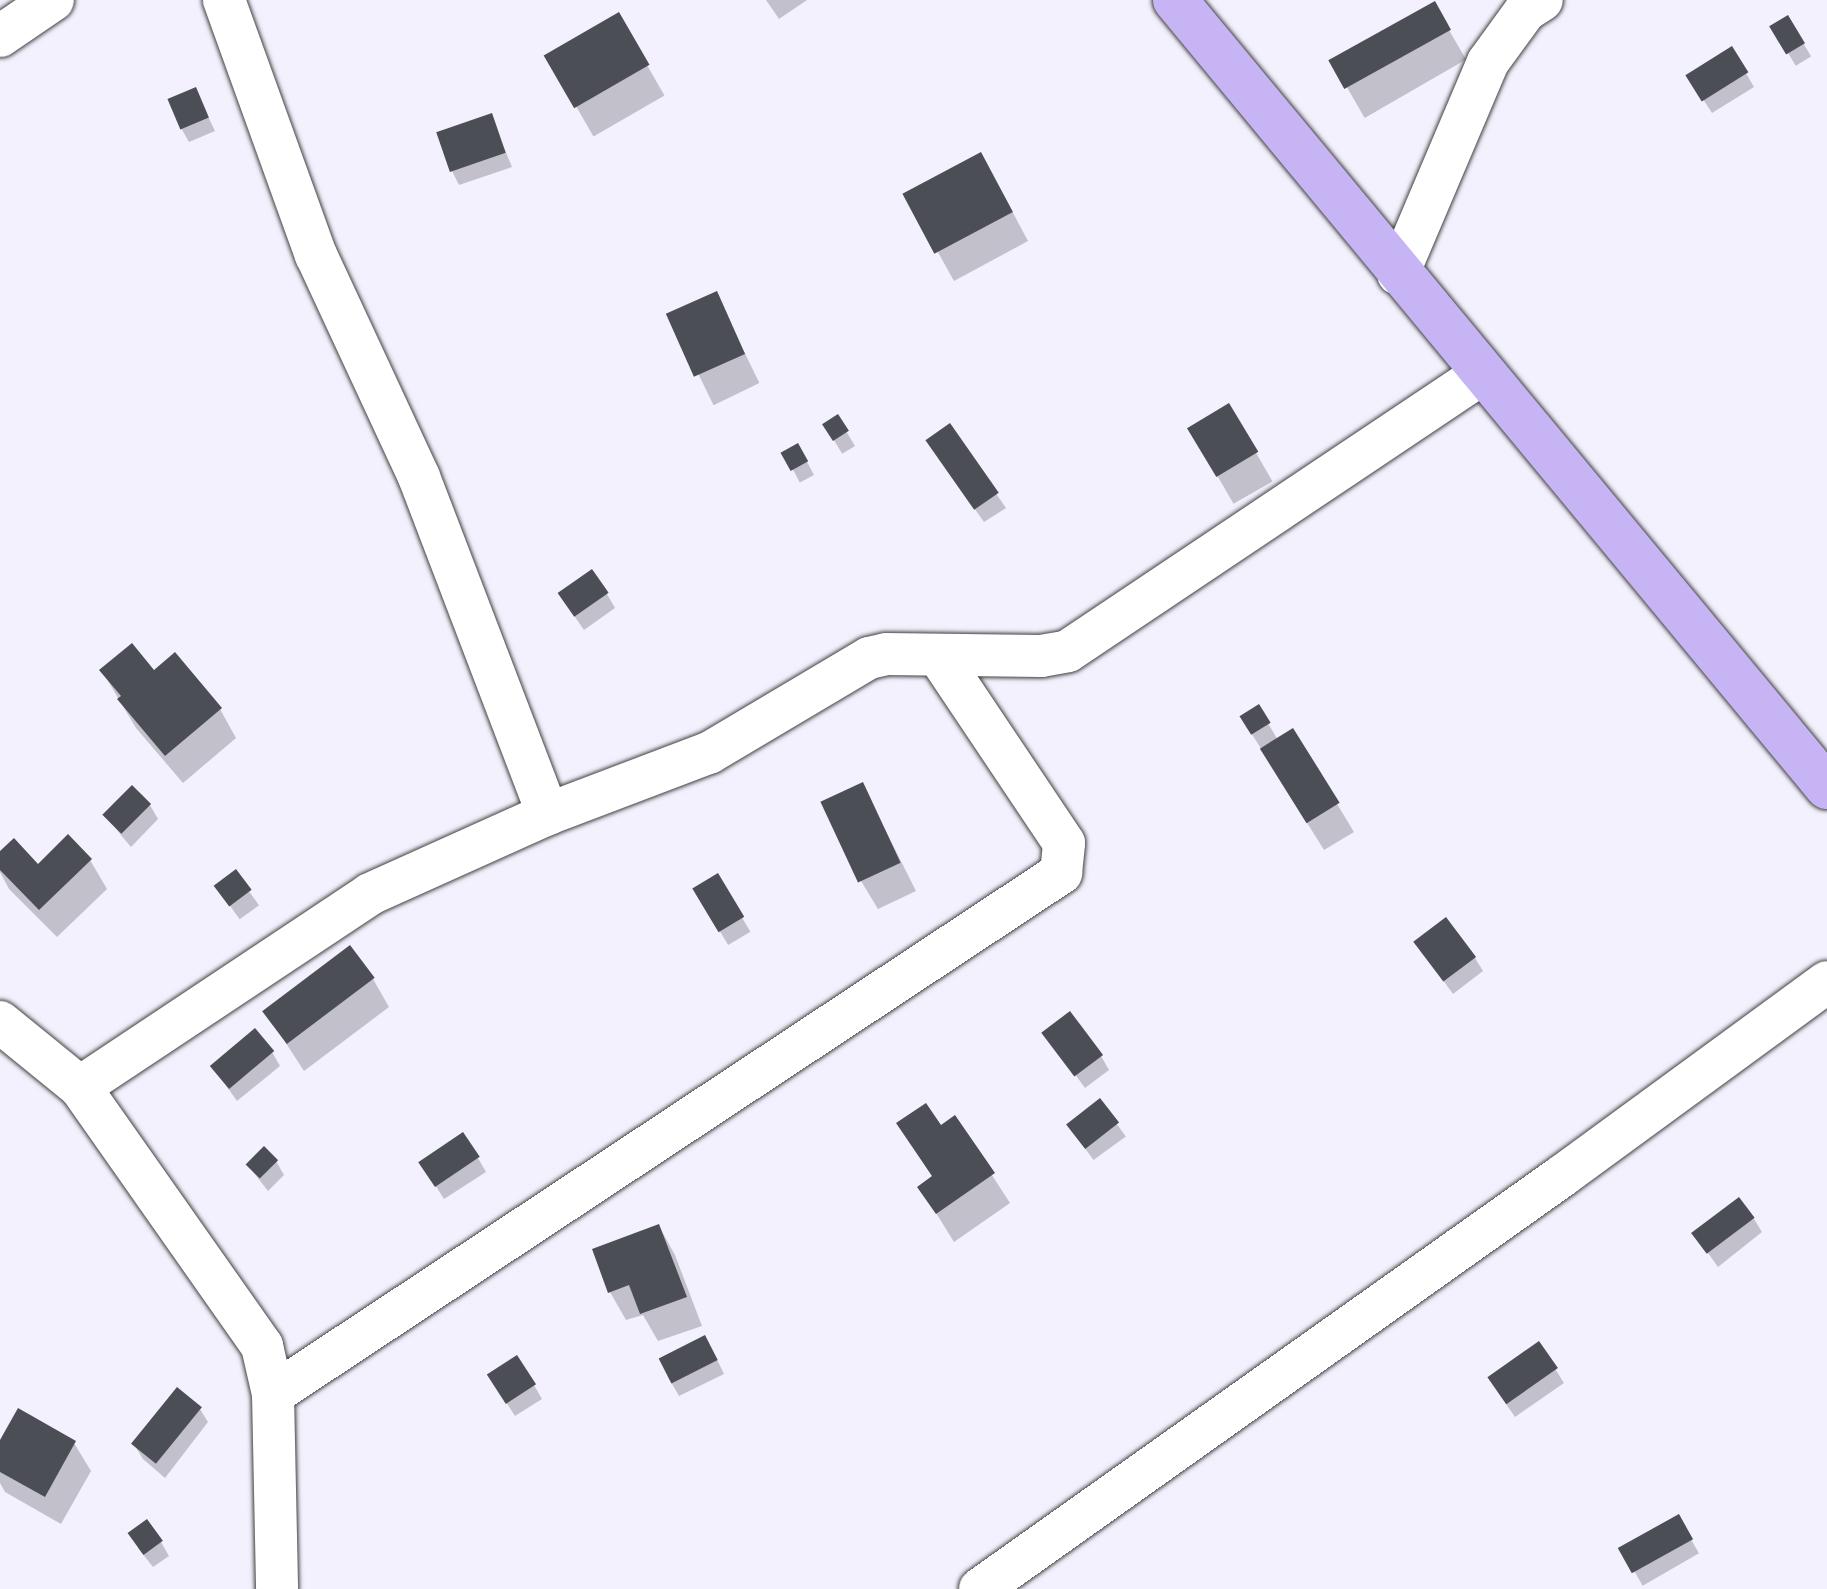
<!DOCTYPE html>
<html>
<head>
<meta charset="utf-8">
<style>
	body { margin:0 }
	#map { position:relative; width:1827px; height:1589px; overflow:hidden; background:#f3f1fd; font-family:Georgia,serif }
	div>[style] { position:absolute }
	.shadow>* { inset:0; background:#0003; transform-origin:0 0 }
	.building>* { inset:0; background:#4c4e55; transform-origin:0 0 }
	.roads { filter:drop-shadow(0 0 2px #414141) drop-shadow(0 0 2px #414141) }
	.street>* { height:42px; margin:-21px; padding:0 21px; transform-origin:21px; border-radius:21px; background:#fff }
	.secondary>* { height:44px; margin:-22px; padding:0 22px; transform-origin:22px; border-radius:22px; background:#c6b4f5 }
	span { translate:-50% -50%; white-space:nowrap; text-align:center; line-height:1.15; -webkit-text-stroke:8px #fff; paint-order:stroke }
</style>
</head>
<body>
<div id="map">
	<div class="shadow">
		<div style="clip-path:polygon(766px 0,807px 0,779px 19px)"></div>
		<div style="left:1434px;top:4px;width:64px;height:117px;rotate:60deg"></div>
		<div style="left:618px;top:15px;width:93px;height:82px;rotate:60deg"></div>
		<div style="left:1788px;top:18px;width:45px;height:18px;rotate:59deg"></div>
		<div style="clip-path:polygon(1732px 49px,1754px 87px,1712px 113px,1697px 90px)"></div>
		<div style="clip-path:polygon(195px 89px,215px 131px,189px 142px,181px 128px)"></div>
		<div style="clip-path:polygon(491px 116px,512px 167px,459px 185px,452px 171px)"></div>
		<div style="clip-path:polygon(997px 183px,1028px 241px,954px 281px,906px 195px)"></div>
		<div style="left:716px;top:294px;width:99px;height:51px;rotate:64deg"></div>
		<div style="left:1229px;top:406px;width:87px;height:45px;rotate:60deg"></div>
		<div style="left:837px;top:416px;width:35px;height:15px;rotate:59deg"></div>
		<div style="clip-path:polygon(949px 425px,1006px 508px,984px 522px,936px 454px)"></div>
		<div style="left:798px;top:445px;width:34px;height:16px;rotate:62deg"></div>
		<div style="clip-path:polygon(607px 594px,615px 608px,584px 630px,568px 607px)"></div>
		<div style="clip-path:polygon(102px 671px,154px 673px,220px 709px,236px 738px,183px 783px,136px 728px)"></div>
		<div style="clip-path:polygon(1258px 707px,1278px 740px,1337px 804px,1354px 832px,1324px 850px,1250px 731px)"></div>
		<div style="clip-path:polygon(862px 784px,916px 891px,878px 909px,861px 881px)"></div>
		<div style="clip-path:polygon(150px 805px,158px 819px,131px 847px,105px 816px)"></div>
		<div style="clip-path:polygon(0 853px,38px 866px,90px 860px,107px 889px,57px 937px,9px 889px,0 872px)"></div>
		<div style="left:235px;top:872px;width:41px;height:24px;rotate:54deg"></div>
		<div style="left:717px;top:876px;width:65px;height:26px;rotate:59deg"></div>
		<div style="clip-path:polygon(1416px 943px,1475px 958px,1483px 971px,1453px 994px)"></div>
		<div style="clip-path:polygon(373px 979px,389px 1007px,304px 1071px,265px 1011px)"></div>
		<div style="clip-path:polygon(1045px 1033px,1101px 1056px,1109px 1070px,1085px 1088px)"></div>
		<div style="clip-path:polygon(272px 1052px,280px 1066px,237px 1101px,213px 1067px)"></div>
		<div style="left:1100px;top:1101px;width:44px;height:40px;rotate:54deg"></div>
		<div style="clip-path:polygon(955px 1118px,1010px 1203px,954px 1242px,920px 1187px,933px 1178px,899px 1124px,941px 1128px)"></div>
		<div style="clip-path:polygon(478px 1158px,486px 1172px,444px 1199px,429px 1175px)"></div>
		<div style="clip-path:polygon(276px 1161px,284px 1175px,268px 1191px,247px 1164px)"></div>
		<div style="clip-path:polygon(1754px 1219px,1762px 1232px,1718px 1267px,1695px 1235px)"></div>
		<div style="clip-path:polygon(659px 1226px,675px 1255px,702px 1326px,658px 1341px,643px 1315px,626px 1320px,610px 1292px)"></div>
		<div style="clip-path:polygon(1539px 1343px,1564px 1383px,1515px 1417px,1497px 1391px)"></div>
		<div style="clip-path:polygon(713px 1351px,724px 1374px,679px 1396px,671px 1382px)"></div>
		<div style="clip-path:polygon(534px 1385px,542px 1399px,515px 1416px,497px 1388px)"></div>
		<div style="clip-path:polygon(200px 1409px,208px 1422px,165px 1478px,143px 1459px,135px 1446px)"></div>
		<div style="clip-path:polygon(74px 1443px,91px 1471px,61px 1524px,5px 1492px,0 1483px,0 1444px)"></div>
		<div style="left:1678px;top:1517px;width:42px;height:65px;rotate:60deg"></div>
		<div style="clip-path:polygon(161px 1542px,169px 1556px,153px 1567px,138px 1548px)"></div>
	</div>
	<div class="building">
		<div style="left:1435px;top:1px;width:33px;height:122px;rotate:61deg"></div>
		<div style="left:619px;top:12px;width:61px;height:87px;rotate:60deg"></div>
		<div style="left:1788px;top:15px;width:33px;height:22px;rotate:59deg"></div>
		<div style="left:1732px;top:46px;width:31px;height:55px;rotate:58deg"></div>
		<div style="left:196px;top:87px;width:33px;height:31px;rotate:67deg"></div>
		<div style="left:492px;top:113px;width:42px;height:59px;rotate:71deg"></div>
		<div style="left:981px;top:152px;width:68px;height:89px;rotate:62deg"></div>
		<div style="left:717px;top:291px;width:69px;height:56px;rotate:66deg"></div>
		<div style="left:1229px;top:403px;width:57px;height:49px;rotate:59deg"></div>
		<div style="left:838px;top:414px;width:20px;height:19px;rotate:57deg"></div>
		<div style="left:950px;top:423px;width:85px;height:30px;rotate:55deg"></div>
		<div style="left:798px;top:443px;width:21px;height:20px;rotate:61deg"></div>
		<div style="left:592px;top:569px;width:29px;height:42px;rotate:55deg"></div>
		<div style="clip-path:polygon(132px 643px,154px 670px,175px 652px,222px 708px,165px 756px,117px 699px,121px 696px,99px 670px)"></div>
		<div style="left:1259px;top:704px;width:22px;height:23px;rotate:58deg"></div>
		<div style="left:1293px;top:728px;width:88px;height:39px;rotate:58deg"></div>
		<div style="left:863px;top:782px;width:89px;height:47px;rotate:65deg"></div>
		<div style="left:132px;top:785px;width:27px;height:42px;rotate:45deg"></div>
		<div style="clip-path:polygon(68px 834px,92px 859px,39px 910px,0 870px,0 851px,14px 838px,38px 864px)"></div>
		<div style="left:236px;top:869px;width:26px;height:28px;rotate:53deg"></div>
		<div style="left:718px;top:873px;width:51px;height:30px;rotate:59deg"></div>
		<div style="left:1446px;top:917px;width:50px;height:41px;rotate:53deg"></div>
		<div style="left:350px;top:945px;width:41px;height:110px;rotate:53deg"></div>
		<div style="left:1070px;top:1011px;width:55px;height:36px;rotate:53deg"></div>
		<div style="left:255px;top:1028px;width:30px;height:59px;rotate:50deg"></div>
		<div style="left:1100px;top:1098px;width:31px;height:43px;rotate:52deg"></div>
		<div style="clip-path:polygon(926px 1103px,941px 1125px,955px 1115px,995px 1173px,936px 1214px,917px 1187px,932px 1176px,896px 1123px)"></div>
		<div style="left:463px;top:1132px;width:30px;height:54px;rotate:56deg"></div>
		<div style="left:264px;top:1146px;width:20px;height:26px;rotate:45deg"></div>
		<div style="left:1739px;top:1197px;width:26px;height:60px;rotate:53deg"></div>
		<div style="clip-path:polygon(659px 1224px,687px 1297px,640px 1314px,629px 1285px,608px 1293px,592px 1249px)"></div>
		<div style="left:705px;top:1335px;width:28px;height:52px;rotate:63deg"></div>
		<div style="left:1539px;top:1341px;width:33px;height:63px;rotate:55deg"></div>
		<div style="left:517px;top:1355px;width:35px;height:36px;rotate:57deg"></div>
		<div style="left:177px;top:1387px;width:32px;height:73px;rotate:39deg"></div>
		<div style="clip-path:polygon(18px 1408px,76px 1441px,45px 1497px,0 1472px,0 1440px)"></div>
		<div style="left:1679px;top:1514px;width:29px;height:70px;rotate:61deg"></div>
		<div style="left:147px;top:1519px;width:27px;height:24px;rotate:54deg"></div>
	</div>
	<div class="roads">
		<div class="street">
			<div style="left:224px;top:0;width:271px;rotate:70.2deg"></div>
			<div style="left:316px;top:255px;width:245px;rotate:65.1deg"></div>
			<div style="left:419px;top:477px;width:361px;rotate:69.1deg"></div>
			<div style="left:0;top:36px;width:64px;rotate:-34.2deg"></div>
			<div style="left:1398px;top:274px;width:230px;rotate:-67deg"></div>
			<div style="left:1488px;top:62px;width:63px;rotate:-54deg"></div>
			<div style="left:1525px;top:11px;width:20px;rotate:-33deg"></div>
			<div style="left:0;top:1022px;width:103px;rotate:39.1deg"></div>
			<div style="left:80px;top:1087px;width:317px;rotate:54.9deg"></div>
			<div style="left:262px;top:1346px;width:49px;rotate:77.1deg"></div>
			<div style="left:273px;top:1394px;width:195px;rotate:88.8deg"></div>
			<div style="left:80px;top:1087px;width:348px;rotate:-33.6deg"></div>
			<div style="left:370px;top:894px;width:195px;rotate:-24.2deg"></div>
			<div style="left:548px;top:814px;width:172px;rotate:-20.8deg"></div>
			<div style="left:709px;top:753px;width:186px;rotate:-30.7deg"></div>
			<div style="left:869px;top:658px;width:17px;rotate:-13deg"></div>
			<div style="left:886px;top:654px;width:155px;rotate:0.7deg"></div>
			<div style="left:1041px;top:656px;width:27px;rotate:-10deg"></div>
			<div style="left:1068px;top:651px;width:500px;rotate:-33.8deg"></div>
			<div style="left:273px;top:1394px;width:945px;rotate:-33.47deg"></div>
			<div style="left:1061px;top:873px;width:30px;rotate:-84deg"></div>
			<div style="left:1064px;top:843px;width:226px;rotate:-123.8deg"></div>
			<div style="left:980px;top:1589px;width:714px;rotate:-35.36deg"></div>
			<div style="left:1562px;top:1176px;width:328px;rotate:-36.2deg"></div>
		</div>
		<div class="secondary">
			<div style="left:1175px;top:0;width:1022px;rotate:50.36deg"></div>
		</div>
	</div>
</div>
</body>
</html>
